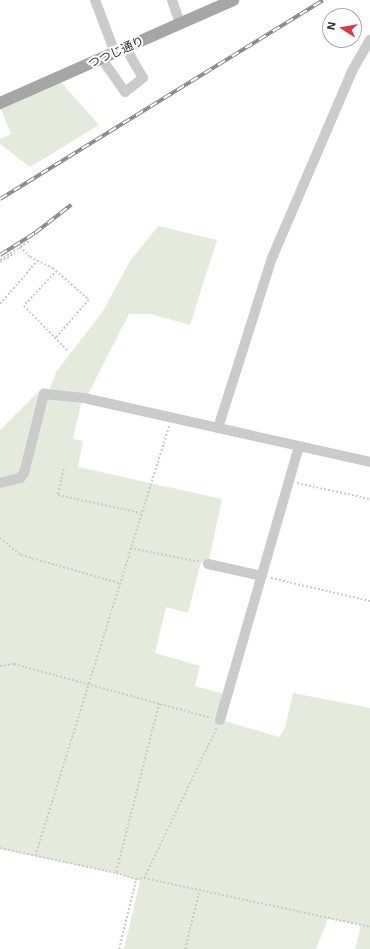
<!DOCTYPE html>
<meta charset="utf-8">
<style>
body{margin:0}
#map{position:relative;width:370px;height:949px;overflow:hidden;background:#fff;font-family:"Exo 2","Noto Sans JP",sans-serif}
div>[style]{position:absolute}
[style*='--x']{left:calc(var(--x)*1px);top:calc(var(--y)*1px);width:calc(var(--w)*1px);rotate:calc(var(--a)*1deg)}
.green>*{inset:0;background:#e4ebdc}
.path>*{height:1.5px;margin-top:-0.75px;transform-origin:0;background:repeating-linear-gradient(90deg,#cbcbcb 0 2px,transparent 0 4px)}
.minor>*{height:10px;margin:-5px;padding:0 5px;transform-origin:5px;border-radius:5px;background:#cbcbcb}
.major>*{height:12px;margin:-6px;padding:0 6px;transform-origin:6px;border-radius:6px;background:#a6a6a6}
.rail>*{height:4px;margin-top:-2px;transform-origin:0;background:repeating-linear-gradient(90deg,#fff 0 8px,#838383 0 16px);box-sizing:border-box;border-block:1px solid #838383}
span{translate:-50% -50%;white-space:nowrap;text-align:center;line-height:1.15;-webkit-text-stroke:4px #fff;paint-order:stroke}
.street-label{font-size:12px;color:#2e2e2e}
.north{position:absolute;left:322px;top:8px;width:40px;height:40px;box-sizing:border-box;background:#fff;border:1px solid #ababab;border-radius:50%;rotate:281deg;font-size:11px;font-weight:700;line-height:16px;text-align:center;color:#2e2e2e}
.north::after{content:'';display:block;margin:auto;width:14px;height:18px;background:#e03642;clip-path:polygon(50% 0,100% 100%,50% 72%,0 100%)}
</style>
<div id="map">
<div class="green">
<i style="clip-path:polygon(60px 81px,99px 125px,30px 167px,0 144px,0 139px,11px 134px,1px 109px)"></i>
<i style="clip-path:polygon(158px 226px,217px 240px,190px 325px,151px 314px,129px 314px,87px 396px,83px 395px,73px 439px,83px 441px,78px 467px,222px 499px,208px 564px,201px 562px,188px 613px,166px 607px,155px 653px,200px 666px,195px 686px,225px 694px,218px 719px,279px 737px,285px 728px,293px 693px,370px 708px,370px 949px,355px 949px,361px 925px,328px 919px,316px 949px,124px 949px,140px 881px,115px 873px,0 849px,0 430px,42px 388px,50px 389px,56px 372px,103px 311px,130px 261px)"></i>
</div>
<div class="path">
<i style="--x:20;--y:247;--w:14;--a:45"></i>
<i style="--x:30;--y:257;--w:25;--a:26"></i>
<i style="--x:53;--y:268;--w:48;--a:41.6"></i>
<i style="--x:89;--y:300;--w:50;--a:131"></i>
<i style="--x:0;--y:260;--w:35;--a:-33"></i>
<i style="--x:0;--y:262;--w:17;--a:-31"></i>
<i style="--x:57;--y:271;--w:48;--a:133.3"></i>
<i style="--x:24;--y:306;--w:64;--a:45.6"></i>
<i style="--x:0;--y:304;--w:58;--a:-49.2"></i>
<i style="--x:64;--y:469;--w:27;--a:103"></i>
<i style="--x:58;--y:495;--w:85;--a:12.2"></i>
<i style="--x:297;--y:483;--w:75;--a:12.4"></i>
<i style="--x:0;--y:538;--w:27;--a:39"></i>
<i style="--x:21;--y:555;--w:102;--a:15.9"></i>
<i style="--x:130;--y:548;--w:72;--a:11.2"></i>
<i style="--x:271;--y:578;--w:102;--a:13.1"></i>
<i style="--x:0;--y:666;--w:14;--a:-8"></i>
<i style="--x:14;--y:664;--w:205;--a:15.3"></i>
<i style="--x:0;--y:848;--w:119;--a:12.2"></i>
<i style="--x:116;--y:873;--w:21;--a:17"></i>
<i style="--x:136;--y:879;--w:8;--a:-7"></i>
<i style="--x:144;--y:878;--w:231;--a:12.2"></i>
<i style="--x:35;--y:856;--w:450;--a:-72.7"></i>
<i style="--x:116;--y:872;--w:174;--a:-75.7"></i>
<i style="--x:144;--y:878;--w:168;--a:-64.2"></i>
<i style="--x:119;--y:949;--w:72;--a:-76.3"></i>
<i style="--x:185;--y:949;--w:59;--a:-76.2"></i>
</div>
<div class="minor">
<i style="--x:95;--y:0;--w:57;--a:69.3"></i>
<i style="--x:172;--y:0;--w:24;--a:71"></i>
<i style="--x:102;--y:59;--w:40;--a:55.1"></i>
<i style="--x:125;--y:92;--w:23;--a:-38"></i>
<i style="--x:143;--y:78;--w:34;--a:-120"></i>
<i style="--x:218;--y:428;--w:178;--a:-72.4"></i>
<i style="--x:272;--y:258;--w:203;--a:-66.8"></i>
<i style="--x:352;--y:71;--w:36;--a:-60"></i>
<i style="--x:0;--y:483;--w:21;--a:-14"></i>
<i style="--x:20;--y:478;--w:6;--a:-51"></i>
<i style="--x:24;--y:473;--w:81;--a:-75.8"></i>
<i style="--x:44;--y:394;--w:40;--a:5.7"></i>
<i style="--x:84;--y:398;--w:293;--a:12.6"></i>
<i style="--x:208;--y:564;--w:55;--a:12.5"></i>
<i style="--x:220;--y:720;--w:285;--a:-73.9"></i>
</div>
<div class="major">
<i style="--x:0;--y:103;--w:255;--a:-23.8"></i>
</div>
<div class="rail">
<i style="--x:0;--y:199;--w:379;--a:-31.6"></i>
<i style="--x:0;--y:255;--w:41;--a:-32.2"></i>
<i style="--x:35;--y:233;--w:46;--a:-37.9"></i>
</div>
<div class="street-label">
<span style="left:116px;top:52px;rotate:-24deg">つつじ通り</span>
</div>
<div class="north">N</div>
</div>
